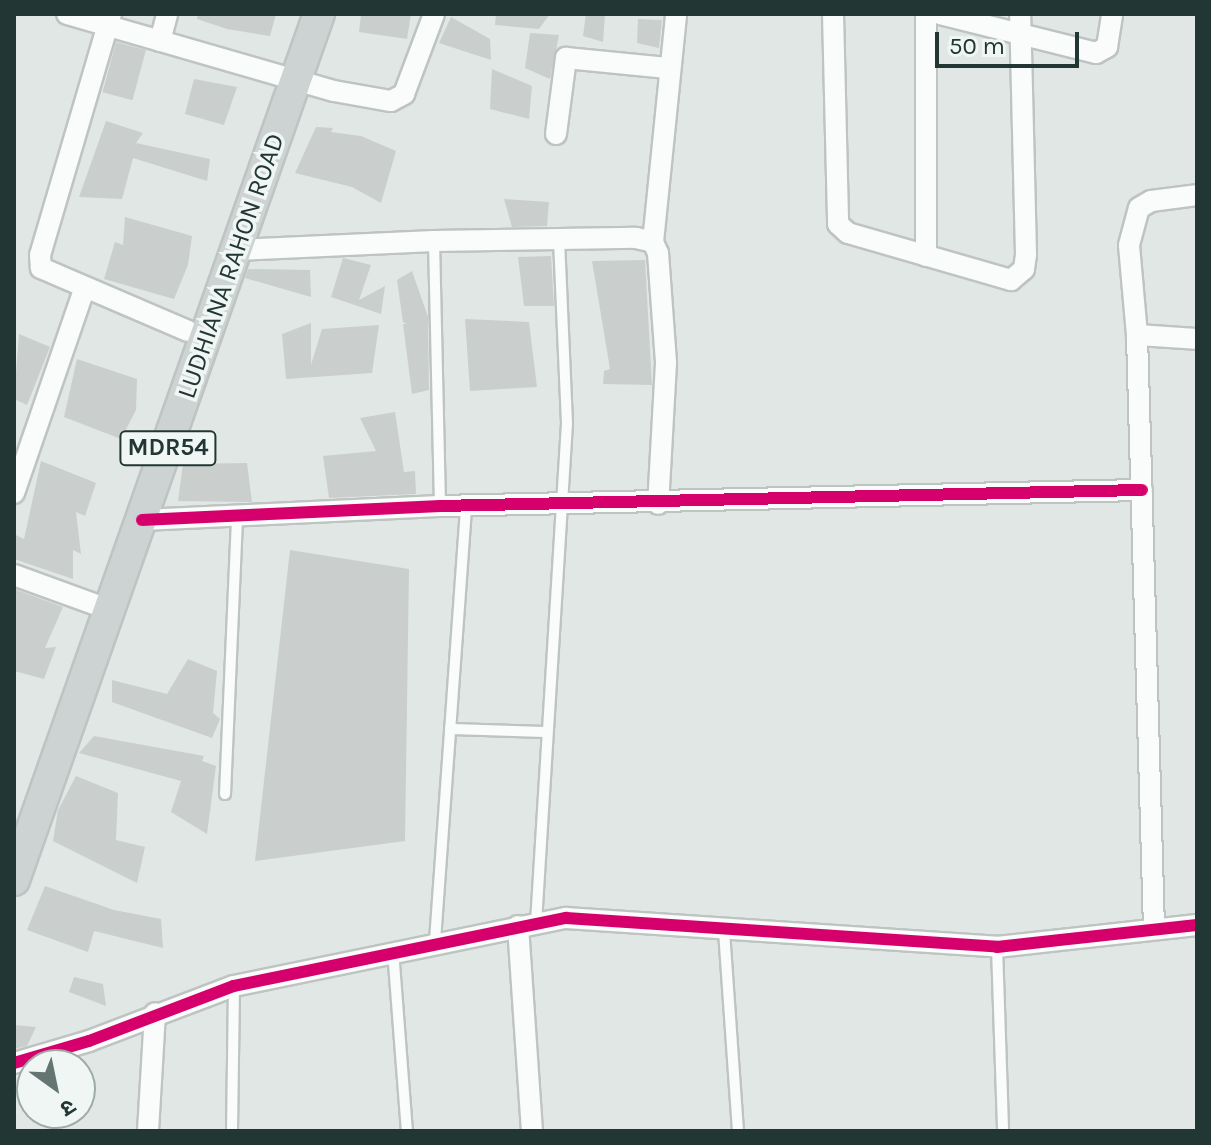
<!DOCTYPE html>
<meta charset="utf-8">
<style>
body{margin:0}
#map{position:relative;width:1211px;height:1145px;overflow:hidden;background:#e1e7e5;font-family:Karla,"Noto Sans Devanagari",sans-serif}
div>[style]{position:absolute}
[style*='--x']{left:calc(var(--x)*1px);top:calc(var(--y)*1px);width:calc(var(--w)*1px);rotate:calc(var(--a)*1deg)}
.building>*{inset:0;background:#cacfce;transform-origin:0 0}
.roads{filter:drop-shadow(2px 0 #bec4c2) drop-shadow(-2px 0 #bec4c2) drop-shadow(0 2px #bec4c2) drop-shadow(0 -2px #bec4c2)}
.service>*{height:10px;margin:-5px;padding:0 5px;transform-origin:5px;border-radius:5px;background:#fafbfb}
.minor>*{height:20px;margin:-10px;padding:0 10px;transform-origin:10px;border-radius:10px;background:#fafbfb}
.primary>*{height:30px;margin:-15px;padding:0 15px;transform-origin:15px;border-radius:15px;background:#cdd3d2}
.cycleway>*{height:12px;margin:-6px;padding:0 6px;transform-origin:6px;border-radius:6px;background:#d6006c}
span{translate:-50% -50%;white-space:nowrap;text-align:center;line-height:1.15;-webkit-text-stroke:7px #eff6f3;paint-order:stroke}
.shield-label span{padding:2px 6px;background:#eff6f3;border:2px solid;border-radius:6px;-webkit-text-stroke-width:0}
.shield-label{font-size:24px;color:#223734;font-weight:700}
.street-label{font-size:26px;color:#223734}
.frame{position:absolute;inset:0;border:16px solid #223734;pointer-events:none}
.north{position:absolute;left:16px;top:1049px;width:80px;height:80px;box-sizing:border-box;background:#eff6f3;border:2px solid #9daaa7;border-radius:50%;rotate:147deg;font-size:22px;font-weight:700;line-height:32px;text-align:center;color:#223734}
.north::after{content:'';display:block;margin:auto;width:28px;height:36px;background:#657572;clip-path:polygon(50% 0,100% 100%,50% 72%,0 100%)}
.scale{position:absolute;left:935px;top:32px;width:144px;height:36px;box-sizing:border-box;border:4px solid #223734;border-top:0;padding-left:10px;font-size:24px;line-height:28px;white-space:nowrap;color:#223734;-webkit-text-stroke:6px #eff6f3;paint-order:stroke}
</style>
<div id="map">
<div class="building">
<i style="clip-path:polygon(198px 14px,276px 14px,270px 36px,227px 29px,197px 19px)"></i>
<i style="clip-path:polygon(361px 14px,411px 14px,407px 39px,359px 32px)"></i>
<i style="clip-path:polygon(496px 14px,550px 14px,539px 29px,495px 25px)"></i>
<i style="clip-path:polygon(586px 14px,605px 14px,603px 42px,583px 36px)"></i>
<i style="clip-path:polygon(451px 17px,490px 39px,491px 60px,439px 43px)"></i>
<i style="clip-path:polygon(638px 19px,662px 20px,659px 48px,637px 43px)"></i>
<i style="clip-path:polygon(530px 33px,559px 35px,550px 79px,525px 68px)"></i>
<i style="left:116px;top:42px;width:31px;height:52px;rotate:15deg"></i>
<i style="clip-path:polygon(492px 69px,532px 86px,529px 119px,490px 109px)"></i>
<i style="clip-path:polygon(194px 79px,237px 87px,224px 125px,185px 114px)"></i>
<i style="clip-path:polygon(106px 121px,143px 133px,136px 143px,210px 159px,207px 181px,133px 158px,122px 199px,79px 197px)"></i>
<i style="clip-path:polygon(316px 127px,333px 128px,331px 132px,361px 136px,396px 151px,381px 203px,352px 187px,295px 173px)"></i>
<i style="clip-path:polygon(504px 199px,549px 202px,547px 226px,512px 227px)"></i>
<i style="clip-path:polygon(125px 217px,192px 236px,188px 265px,174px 299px,104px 279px,115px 242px,123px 245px)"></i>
<i style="clip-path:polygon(551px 256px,554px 306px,524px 306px,518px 257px)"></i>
<i style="clip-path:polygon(343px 258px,371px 265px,359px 300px,385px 286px,381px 314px,331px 297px)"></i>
<i style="clip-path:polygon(645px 260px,652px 385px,603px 384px,604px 371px,610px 369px,592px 261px)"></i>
<i style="clip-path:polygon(248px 269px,310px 270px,311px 297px,245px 278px)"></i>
<i style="clip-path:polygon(412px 271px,428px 317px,429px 390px,412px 394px,403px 324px,407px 324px,403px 322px,397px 280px)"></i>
<i style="clip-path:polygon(465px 319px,529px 322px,537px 387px,470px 391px)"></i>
<i style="clip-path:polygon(311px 323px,311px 365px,322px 329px,379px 325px,372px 373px,286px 379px,282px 334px)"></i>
<i style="clip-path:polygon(19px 334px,50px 347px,27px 405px,14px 399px)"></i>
<i style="clip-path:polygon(77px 359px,137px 379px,136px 410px,121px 439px,64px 417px)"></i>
<i style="clip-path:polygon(395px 412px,404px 472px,415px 471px,416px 494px,329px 498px,323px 456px,376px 451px,360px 418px)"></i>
<i style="clip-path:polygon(41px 461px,96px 483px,85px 516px,76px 512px,81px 554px,73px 550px,73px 579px,14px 559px,14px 534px,24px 539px)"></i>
<i style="clip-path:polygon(247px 463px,252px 502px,178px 501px,183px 464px)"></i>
<i style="clip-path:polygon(290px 550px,409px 569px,405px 841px,255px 861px)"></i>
<i style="clip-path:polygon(14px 589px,63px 607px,45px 648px,56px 647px,44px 679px,14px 671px)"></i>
<i style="clip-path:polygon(188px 659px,217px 671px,213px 713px,220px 719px,212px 738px,112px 702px,112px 680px,167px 694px)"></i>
<i style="clip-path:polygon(94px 736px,204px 756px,202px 761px,216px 766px,207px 834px,171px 812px,181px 781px,79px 753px)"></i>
<i style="clip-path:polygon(76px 776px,118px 793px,116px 840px,145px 847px,137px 883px,53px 841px,58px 810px)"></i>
<i style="clip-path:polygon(45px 886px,114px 910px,161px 919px,163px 948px,94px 931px,88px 952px,27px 930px)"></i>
<i style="clip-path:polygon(74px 977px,103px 984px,106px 1006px,69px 992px)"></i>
<i style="clip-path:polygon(14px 1025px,36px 1027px,27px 1046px,14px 1049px)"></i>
</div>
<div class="roads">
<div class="service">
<i style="--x:434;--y:241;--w:265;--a:88.7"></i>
<i style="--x:450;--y:729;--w:97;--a:1.8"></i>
<i style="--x:225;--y:794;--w:279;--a:-87.5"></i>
<i style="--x:536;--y:923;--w:501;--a:-86.45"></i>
<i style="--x:567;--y:423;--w:183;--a:-92.5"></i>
<i style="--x:724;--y:931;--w:200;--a:86"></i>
<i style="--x:435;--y:941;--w:435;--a:-85.9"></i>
<i style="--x:997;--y:947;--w:184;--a:88.1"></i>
<i style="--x:393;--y:950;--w:182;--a:85.6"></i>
<i style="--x:232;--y:1131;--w:145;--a:-89.2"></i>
</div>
<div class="minor">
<i style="--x:67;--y:14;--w:278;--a:16.1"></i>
<i style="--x:334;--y:91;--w:58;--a:10"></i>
<i style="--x:391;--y:101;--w:15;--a:-28"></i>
<i style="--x:404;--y:94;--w:85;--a:-69.4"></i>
<i style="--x:111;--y:14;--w:251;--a:106.4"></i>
<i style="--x:40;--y:255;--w:13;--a:86"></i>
<i style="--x:41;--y:268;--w:160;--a:23.2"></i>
<i style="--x:833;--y:14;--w:210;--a:88.6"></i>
<i style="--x:838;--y:224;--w:13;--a:42"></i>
<i style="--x:848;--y:233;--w:170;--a:16.1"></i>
<i style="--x:1011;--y:280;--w:17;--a:-40"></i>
<i style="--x:1024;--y:269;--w:15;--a:-82"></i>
<i style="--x:1026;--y:254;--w:240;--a:-91.4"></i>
<i style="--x:940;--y:14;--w:161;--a:14"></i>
<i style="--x:1096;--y:53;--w:13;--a:-29"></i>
<i style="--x:1107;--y:47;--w:33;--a:-81"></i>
<i style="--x:160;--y:41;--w:28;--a:-75"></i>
<i style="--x:556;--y:134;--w:77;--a:-82.5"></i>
<i style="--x:566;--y:58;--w:102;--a:5.6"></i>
<i style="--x:653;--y:242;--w:229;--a:-84.2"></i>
<i style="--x:237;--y:250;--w:197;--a:-2.6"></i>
<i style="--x:434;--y:241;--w:202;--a:-0.9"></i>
<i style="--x:636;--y:238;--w:17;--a:13"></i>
<i style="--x:653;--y:242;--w:12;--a:66"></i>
<i style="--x:658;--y:253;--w:110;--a:85.8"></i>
<i style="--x:666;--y:363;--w:141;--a:93.2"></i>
<i style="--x:926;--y:256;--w:242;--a:-90"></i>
<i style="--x:1137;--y:335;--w:90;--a:-95.1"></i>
<i style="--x:1129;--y:245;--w:38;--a:-75"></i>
<i style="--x:1139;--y:208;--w:14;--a:-30"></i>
<i style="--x:1151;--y:201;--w:46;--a:-7.4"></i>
<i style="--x:14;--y:493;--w:215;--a:-71"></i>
<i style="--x:142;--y:520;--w:298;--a:-2.7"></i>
<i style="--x:440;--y:506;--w:702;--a:-1.31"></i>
<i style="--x:14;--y:575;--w:100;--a:19.9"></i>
<i style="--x:518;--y:926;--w:205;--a:86.1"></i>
<i style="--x:1154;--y:929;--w:594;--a:-91.64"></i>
<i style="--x:1137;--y:335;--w:60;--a:3.8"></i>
<i style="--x:14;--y:1063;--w:78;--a:-16.3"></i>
<i style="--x:89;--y:1041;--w:155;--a:-20.8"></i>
<i style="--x:234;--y:986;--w:339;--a:-11.6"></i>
<i style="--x:566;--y:918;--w:432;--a:3.8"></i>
<i style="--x:997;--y:947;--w:201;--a:-6.3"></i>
<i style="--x:148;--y:1131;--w:118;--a:-86.6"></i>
</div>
<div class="primary">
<i style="--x:14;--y:880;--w:918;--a:-70.6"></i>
</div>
</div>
<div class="cycleway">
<i style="--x:142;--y:520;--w:298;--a:-2.7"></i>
<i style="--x:440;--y:506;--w:702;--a:-1.31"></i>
<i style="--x:14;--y:1063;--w:78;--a:-16.3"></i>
<i style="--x:89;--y:1041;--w:155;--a:-20.8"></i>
<i style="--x:234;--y:986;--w:339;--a:-11.6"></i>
<i style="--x:566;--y:918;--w:432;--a:3.8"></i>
<i style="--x:997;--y:947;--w:201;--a:-6.3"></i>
</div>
<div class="shield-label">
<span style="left:168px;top:448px">MDR54</span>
</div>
<div class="street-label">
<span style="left:231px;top:266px;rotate:-71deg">LUDHIANA RAHON ROAD</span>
</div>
<div class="frame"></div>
<div class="north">उ</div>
<div class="scale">50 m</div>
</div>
